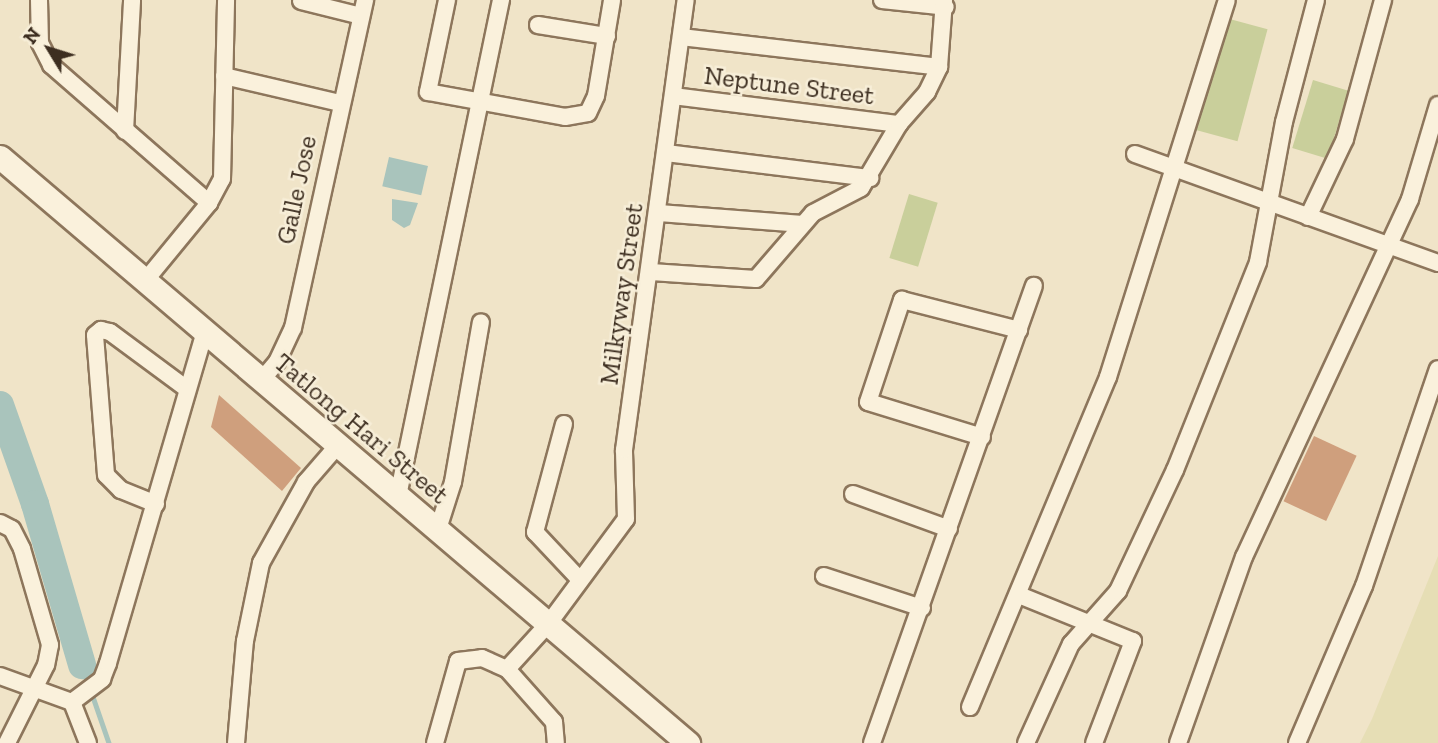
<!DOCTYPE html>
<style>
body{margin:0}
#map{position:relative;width:1438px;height:743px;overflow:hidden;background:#f0e4c8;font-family:"Zilla Slab",serif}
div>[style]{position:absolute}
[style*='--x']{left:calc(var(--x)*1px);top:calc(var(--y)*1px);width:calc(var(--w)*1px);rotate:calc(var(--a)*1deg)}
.farmland>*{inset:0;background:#e6deb5}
.green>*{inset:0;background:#c9cf9b;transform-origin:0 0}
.water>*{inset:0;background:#a9c4bc;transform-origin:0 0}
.stream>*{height:4.5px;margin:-2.25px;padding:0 2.25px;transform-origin:2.25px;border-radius:2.25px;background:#a9c4bc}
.river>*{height:28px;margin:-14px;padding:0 14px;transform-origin:14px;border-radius:14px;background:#a9c4bc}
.building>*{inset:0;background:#cf9f7d;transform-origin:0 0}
.roads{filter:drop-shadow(2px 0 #8d765c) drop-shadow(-2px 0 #8d765c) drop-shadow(0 2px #8d765c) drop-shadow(0 -2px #8d765c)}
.street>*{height:16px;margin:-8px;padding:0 8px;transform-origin:8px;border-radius:8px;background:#faf1dc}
.secondary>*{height:23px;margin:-11.5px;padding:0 11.5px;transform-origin:11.5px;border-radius:11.5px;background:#faf1dc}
span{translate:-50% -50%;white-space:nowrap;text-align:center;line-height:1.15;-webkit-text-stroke:5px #f7eed8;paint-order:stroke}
.street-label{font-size:26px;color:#3d2e20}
.north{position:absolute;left:14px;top:14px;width:70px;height:70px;-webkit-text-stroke:5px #f7eed8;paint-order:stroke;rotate:308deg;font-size:19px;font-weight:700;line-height:28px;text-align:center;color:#3d2e20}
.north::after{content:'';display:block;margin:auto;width:24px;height:32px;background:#3d2e20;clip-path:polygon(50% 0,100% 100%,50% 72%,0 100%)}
</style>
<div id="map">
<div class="farmland">
<i style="clip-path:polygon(1438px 556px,1438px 743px,1360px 743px,1372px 719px)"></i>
</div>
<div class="green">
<i style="left:1226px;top:18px;width:43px;height:116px;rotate:15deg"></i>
<i style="left:1313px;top:80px;width:37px;height:71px;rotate:17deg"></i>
<i style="left:909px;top:194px;width:30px;height:67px;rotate:17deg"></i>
</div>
<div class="water">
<i style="left:389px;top:157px;width:40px;height:30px;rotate:13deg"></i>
<i style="clip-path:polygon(392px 199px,418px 203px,410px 225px,404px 228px,392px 220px)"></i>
</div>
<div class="stream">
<i style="--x:82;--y:665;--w:83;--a:70.9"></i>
</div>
<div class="river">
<i style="--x:0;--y:405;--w:105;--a:70.5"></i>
<i style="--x:35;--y:504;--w:168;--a:73.7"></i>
</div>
<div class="building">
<i style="clip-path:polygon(219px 395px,301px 468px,282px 491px,211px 427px)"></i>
<i style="left:1314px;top:436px;width:47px;height:72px;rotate:25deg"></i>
</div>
<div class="roads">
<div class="street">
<i style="--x:39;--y:0;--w:43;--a:88.7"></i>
<i style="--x:40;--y:43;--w:25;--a:63"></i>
<i style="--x:51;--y:65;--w:210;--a:41.1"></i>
<i style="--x:447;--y:0;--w:94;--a:101.7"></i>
<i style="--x:428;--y:92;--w:139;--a:10.3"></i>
<i style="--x:565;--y:117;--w:23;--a:-10"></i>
<i style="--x:588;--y:113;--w:19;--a:-65"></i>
<i style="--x:596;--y:96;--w:97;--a:-80.5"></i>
<i style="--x:882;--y:0;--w:64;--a:6.2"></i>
<i style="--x:301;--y:1;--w:62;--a:14"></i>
<i style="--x:538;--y:25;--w:70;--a:9.1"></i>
<i style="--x:681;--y:37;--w:260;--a:6.6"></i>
<i style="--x:224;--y:76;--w:119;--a:13.1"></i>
<i style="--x:673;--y:96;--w:228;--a:7.1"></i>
<i style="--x:125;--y:131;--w:131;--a:-86.9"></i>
<i style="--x:666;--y:153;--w:206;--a:7"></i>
<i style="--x:1135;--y:154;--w:322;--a:19.8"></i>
<i style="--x:659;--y:213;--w:144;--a:4.4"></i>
<i style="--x:1308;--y:217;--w:86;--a:-64.6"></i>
<i style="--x:1345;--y:139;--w:144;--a:-74.7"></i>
<i style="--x:651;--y:272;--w:105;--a:3.8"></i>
<i style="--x:756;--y:279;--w:87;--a:-49.2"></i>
<i style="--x:813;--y:213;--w:54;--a:-27.5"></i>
<i style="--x:861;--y:188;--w:74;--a:-59.3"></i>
<i style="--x:899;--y:124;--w:43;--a:-48.8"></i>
<i style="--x:927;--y:92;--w:28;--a:-64"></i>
<i style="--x:939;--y:67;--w:67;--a:-85.7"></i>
<i style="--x:145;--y:281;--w:101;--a:-50.6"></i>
<i style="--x:209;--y:203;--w:27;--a:-62"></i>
<i style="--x:222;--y:179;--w:179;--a:-88.7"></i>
<i style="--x:260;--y:382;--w:26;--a:-50"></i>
<i style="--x:277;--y:362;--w:38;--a:-65"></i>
<i style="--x:293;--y:328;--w:336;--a:-77.6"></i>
<i style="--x:564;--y:424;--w:112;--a:105"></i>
<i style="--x:535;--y:532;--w:66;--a:46.8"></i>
<i style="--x:982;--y:437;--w:119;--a:-162.9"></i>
<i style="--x:868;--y:402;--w:108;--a:-71.6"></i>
<i style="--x:902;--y:300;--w:121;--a:14.4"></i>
<i style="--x:853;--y:494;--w:102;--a:20"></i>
<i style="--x:398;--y:496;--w:507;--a:-78.27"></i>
<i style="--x:156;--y:504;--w:38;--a:-158"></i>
<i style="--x:121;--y:490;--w:21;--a:-135"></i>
<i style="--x:106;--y:475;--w:140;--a:-94.5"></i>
<i style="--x:95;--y:335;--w:8;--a:-40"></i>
<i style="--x:101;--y:330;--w:9;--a:13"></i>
<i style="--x:110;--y:332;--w:96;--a:36.5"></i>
<i style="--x:0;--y:523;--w:13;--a:27"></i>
<i style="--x:12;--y:529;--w:22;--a:63"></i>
<i style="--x:22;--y:549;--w:100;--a:73.7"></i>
<i style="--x:50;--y:645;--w:20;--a:101"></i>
<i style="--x:46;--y:665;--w:87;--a:116.6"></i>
<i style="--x:438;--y:529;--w:49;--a:-72.3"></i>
<i style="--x:453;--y:482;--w:162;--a:-80.1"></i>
<i style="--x:824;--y:576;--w:103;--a:18.1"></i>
<i style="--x:1019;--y:595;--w:123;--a:22"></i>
<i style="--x:1133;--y:641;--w:109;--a:110.9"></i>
<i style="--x:507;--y:669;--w:62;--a:-47.6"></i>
<i style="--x:549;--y:623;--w:129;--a:-53.5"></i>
<i style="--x:626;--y:519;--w:69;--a:-91.7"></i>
<i style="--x:624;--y:450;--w:454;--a:-82.2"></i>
<i style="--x:0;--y:676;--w:77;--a:19.9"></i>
<i style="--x:72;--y:702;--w:44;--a:68.7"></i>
<i style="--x:72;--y:702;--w:38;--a:-37"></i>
<i style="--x:102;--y:679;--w:17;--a:-69"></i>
<i style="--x:108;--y:663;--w:345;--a:-73.7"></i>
<i style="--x:970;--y:707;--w:358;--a:-67.3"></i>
<i style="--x:1108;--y:377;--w:395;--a:-72.5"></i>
<i style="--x:236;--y:743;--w:102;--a:-85"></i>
<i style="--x:245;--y:641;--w:80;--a:-78.4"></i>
<i style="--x:261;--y:563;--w:93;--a:-60.9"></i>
<i style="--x:306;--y:482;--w:49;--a:-49.1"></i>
<i style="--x:435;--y:743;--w:85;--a:-74.3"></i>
<i style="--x:458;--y:661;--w:24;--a:-7"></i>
<i style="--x:482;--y:658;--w:27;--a:24"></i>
<i style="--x:507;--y:669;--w:71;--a:48.4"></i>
<i style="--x:554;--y:722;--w:21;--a:85"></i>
<i style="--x:872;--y:743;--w:485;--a:-70.5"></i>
<i style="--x:1026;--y:743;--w:109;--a:-65.6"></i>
<i style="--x:1071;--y:644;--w:71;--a:-48.4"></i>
<i style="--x:1118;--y:591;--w:134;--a:-64.8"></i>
<i style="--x:1175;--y:470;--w:224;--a:-68.2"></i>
<i style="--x:1258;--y:262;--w:142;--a:-79.5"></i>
<i style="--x:1284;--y:122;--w:126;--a:-75.3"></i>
<i style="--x:1178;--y:743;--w:197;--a:-70.5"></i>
<i style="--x:1244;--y:557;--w:395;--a:-65.1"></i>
<i style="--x:1410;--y:199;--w:98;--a:-73.4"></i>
<i style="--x:1297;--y:743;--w:171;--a:-66.9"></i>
<i style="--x:1364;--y:586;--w:229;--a:-71.2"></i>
</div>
<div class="secondary">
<i style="--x:0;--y:157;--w:904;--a:40.42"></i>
</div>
</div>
<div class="street-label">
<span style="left:789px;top:86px;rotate:7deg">Neptune Street</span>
<span style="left:297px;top:190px;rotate:-78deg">Galle Jose</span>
<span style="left:622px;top:294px;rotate:-82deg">Milkyway Street</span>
<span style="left:361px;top:429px;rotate:40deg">Tatlong Hari Street</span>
</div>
<div class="north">N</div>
</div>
